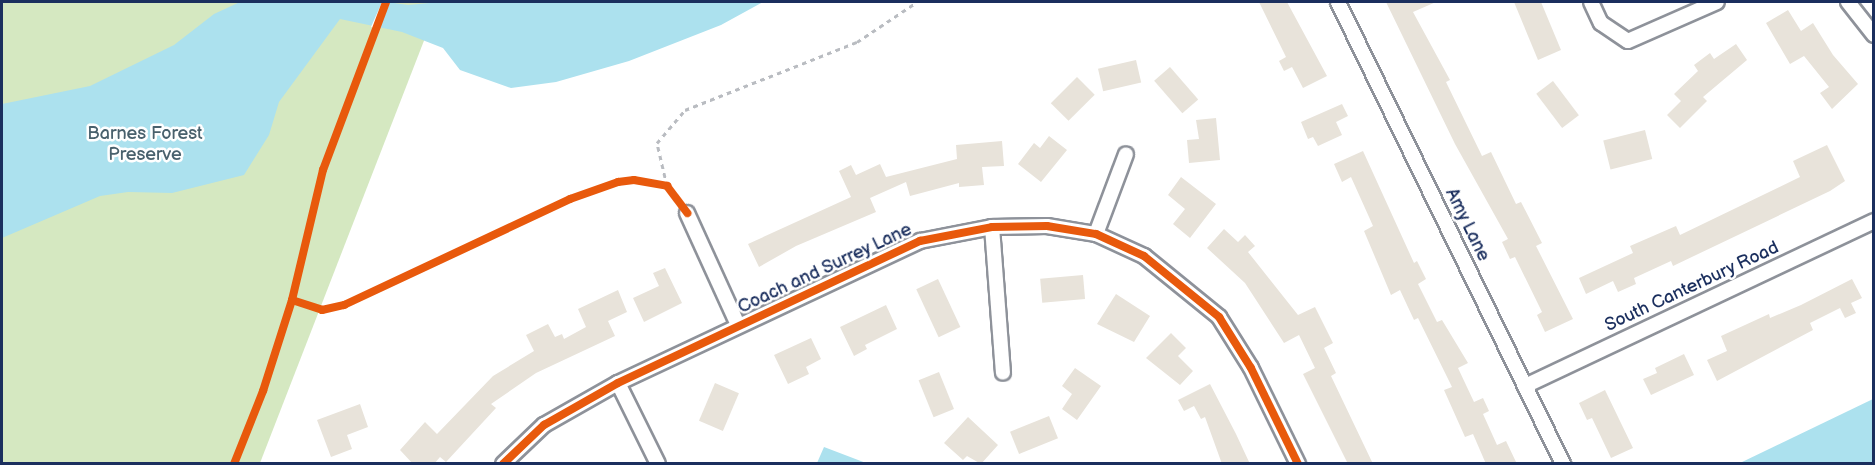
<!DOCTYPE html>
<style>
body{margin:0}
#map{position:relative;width:1875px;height:465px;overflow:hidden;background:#fff;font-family:"Balsamiq Sans",sans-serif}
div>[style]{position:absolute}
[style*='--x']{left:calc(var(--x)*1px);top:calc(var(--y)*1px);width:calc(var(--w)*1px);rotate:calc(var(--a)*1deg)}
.green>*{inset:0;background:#d5e8c1}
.water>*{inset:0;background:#ace1ee}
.pier>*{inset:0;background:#fff}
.building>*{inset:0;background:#e8e3da;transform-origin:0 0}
.path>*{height:3px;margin-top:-1.5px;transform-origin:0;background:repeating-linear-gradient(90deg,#b9bcc1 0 4.5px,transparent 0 9px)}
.roads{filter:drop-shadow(2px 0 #8e929a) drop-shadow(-2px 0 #8e929a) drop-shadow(0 2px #8e929a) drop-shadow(0 -2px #8e929a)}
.street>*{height:14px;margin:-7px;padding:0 7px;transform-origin:7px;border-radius:7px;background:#fff}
.cycleway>*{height:8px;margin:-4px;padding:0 4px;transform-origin:4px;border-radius:4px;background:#e8590c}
span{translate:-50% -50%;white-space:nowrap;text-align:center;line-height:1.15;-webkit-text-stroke:5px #fff;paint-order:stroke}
.park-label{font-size:18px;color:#49616d}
.street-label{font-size:18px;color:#1b2f5e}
.frame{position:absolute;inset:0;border:3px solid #1b2f5e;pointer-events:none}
</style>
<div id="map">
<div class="green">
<i style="clip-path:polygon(2px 2px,439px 2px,260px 463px,2px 463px)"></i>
</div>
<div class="water">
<i style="clip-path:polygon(240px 2px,387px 2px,408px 5px,440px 2px,763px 2px,721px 25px,629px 61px,556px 82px,511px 88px,460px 70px,443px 48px,402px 32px,340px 19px,279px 102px,269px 135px,244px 175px,172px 193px,128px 192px,100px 196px,2px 238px,2px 104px,90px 86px,174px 45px,214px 14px)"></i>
<i style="clip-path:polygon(1873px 399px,1873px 463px,1740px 463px)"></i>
<i style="clip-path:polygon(824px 447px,866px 463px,817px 463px)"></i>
</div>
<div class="pier">
<i style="clip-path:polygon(382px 2px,390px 2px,379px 30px,371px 27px)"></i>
</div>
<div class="building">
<i style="clip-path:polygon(1259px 2px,1287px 2px,1327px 76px,1303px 88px,1292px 67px,1284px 71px,1279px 61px,1286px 57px)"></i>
<i style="clip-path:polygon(1386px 2px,1436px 2px,1413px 12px,1450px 80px,1446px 82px,1482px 156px,1491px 152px,1516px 204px,1521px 202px,1542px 243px,1536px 246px,1573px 319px,1545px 332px,1537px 315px,1542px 312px,1515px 257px,1510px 259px,1502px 242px,1508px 239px,1455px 144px)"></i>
<i style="clip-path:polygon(1514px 2px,1541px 2px,1561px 50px,1538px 60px)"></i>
<i style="clip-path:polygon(1788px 10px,1801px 31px,1813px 23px,1833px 55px,1858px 84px,1832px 109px,1820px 93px,1829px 87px,1804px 56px,1790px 64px,1766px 23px)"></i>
<i style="clip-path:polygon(1736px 44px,1747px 60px,1703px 97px,1707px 101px,1680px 128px,1667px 115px,1681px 101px,1674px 94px,1698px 71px,1694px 65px,1710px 53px,1714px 59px)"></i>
<i style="left:1136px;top:60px;width:23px;height:39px;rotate:77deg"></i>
<i style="left:1170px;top:67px;width:43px;height:21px;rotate:49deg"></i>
<i style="left:1077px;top:77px;width:25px;height:37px;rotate:45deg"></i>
<i style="left:1553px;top:81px;width:43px;height:21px;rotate:53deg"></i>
<i style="clip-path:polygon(1342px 104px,1348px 116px,1336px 122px,1342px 135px,1318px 146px,1313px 137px,1308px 139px,1301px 122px)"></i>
<i style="clip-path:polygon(1216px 118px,1220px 160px,1189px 163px,1187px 140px,1199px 139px,1196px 120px)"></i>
<i style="left:1645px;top:130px;width:30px;height:43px;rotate:76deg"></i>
<i style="clip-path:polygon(1049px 136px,1067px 150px,1041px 182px,1018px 164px,1034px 143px,1040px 148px)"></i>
<i style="clip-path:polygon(1002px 141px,1004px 166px,982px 167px,984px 185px,959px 187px,959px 183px,910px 196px,906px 182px,870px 198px,876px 212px,796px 246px,759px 267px,748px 244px,851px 197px,839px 171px,851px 165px,856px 175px,880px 164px,886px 177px,957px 159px,956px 145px)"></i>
<i style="clip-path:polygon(1827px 145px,1845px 181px,1830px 191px,1673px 266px,1671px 261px,1634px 278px,1636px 284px,1618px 292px,1613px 281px,1586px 294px,1579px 278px,1633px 253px,1630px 246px,1676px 226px,1680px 235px,1800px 177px,1793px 161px)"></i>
<i style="clip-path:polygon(1363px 151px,1414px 263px,1417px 261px,1426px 279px,1418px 284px,1437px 322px,1442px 320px,1468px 363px,1458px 368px,1474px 402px,1483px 398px,1489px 411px,1483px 414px,1497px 445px,1506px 441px,1517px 464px,1486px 464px,1473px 434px,1465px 437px,1444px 390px,1452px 387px,1418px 318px,1414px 320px,1400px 290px,1391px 295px,1364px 231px,1373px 226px,1369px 217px,1351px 177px,1342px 182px,1334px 164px)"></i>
<i style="clip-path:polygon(1181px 177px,1216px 204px,1190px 238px,1173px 224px,1185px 209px,1168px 195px)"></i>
<i style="clip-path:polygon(1224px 229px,1238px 242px,1245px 235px,1255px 246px,1248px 252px,1298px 315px,1315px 307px,1333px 343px,1324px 348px,1336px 373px,1331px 376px,1373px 464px,1348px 464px,1303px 374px,1315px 368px,1299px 335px,1284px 343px,1245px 283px,1207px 248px)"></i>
<i style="clip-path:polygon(665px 268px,682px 303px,644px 322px,633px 298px,659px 286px,653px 273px)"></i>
<i style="left:1083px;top:275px;width:24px;height:43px;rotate:85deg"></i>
<i style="left:938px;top:279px;width:53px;height:24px;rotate:65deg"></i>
<i style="clip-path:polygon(1852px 279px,1862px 298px,1851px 303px,1856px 313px,1845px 318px,1840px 308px,1810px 323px,1813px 330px,1717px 381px,1707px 360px,1727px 351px,1721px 336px,1769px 314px,1770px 318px,1801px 305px)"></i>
<i style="clip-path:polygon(618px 290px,627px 312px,608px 321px,615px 336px,536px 373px,491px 404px,496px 408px,446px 462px,440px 457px,434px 464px,413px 464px,400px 450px,425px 422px,437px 434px,493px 376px,534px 351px,526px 335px,548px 324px,555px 337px,562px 334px,564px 339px,586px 327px,578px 309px)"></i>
<i style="clip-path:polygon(1116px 294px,1150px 316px,1134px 342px,1097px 324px)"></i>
<i style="clip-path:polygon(886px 305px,897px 329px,865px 345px,867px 349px,854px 356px,840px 327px)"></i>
<i style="clip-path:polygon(1171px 333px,1186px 348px,1178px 356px,1193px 371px,1180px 385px,1146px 358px)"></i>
<i style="clip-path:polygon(811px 338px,821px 359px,806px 367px,809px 374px,788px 384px,774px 355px)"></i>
<i style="clip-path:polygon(1684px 354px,1694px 375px,1651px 395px,1643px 379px,1657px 373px,1655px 368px)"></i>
<i style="clip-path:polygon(1075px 368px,1101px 386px,1077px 420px,1062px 409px,1072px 394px,1062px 386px)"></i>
<i style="left:939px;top:372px;width:40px;height:22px;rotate:68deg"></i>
<i style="left:715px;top:383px;width:26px;height:41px;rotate:23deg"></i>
<i style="clip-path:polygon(1210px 384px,1236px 434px,1250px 464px,1222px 464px,1205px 417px,1201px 419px,1194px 406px,1184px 411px,1178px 400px)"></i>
<i style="clip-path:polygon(1605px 390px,1633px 448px,1611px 458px,1592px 418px,1587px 420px,1579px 403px)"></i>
<i style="clip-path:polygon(360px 404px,368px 427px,347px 435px,352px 449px,331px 457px,317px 420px)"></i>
<i style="left:1049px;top:416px;width:24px;height:42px;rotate:68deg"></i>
<i style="clip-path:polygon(968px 417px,998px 445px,981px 464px,967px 456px,963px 460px,944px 443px)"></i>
</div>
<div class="path">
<i style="--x:667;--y:186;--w:44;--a:-103.1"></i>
<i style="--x:657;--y:143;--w:43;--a:-49.7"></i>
<i style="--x:685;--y:110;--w:185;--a:-21.6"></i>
<i style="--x:857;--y:42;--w:72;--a:-33.7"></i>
</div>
<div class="roads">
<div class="street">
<i style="--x:1338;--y:2;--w:514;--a:64.03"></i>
<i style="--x:1591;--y:2;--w:23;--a:65"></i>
<i style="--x:1601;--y:23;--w:32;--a:34"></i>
<i style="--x:1628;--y:41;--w:97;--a:-23.7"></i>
<i style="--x:1848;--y:2;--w:42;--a:51.8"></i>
<i style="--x:687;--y:213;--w:123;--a:65.5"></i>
<i style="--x:992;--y:227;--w:146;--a:85.7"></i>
<i style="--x:1096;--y:234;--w:85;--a:-69.4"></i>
<i style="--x:618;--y:383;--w:90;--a:63.7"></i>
<i style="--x:1525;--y:386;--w:386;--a:-25.3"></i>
<i style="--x:503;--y:464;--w:57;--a:-43.6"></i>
<i style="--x:544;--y:425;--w:85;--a:-29.6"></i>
<i style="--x:618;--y:383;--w:334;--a:-25.2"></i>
<i style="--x:920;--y:241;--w:73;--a:-11"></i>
<i style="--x:992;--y:227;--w:55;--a:-1"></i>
<i style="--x:1047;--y:226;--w:50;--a:9.3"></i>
<i style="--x:1096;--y:234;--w:53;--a:24.6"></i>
<i style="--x:1144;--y:256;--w:97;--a:39.1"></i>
<i style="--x:1219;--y:317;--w:60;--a:57.9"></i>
<i style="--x:1251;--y:368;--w:107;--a:63.9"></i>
</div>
</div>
<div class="cycleway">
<i style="--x:292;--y:300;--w:32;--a:18"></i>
<i style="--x:322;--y:310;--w:23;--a:-13"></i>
<i style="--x:344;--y:305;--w:250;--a:-25.1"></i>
<i style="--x:570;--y:199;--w:51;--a:-19.5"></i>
<i style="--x:618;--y:182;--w:16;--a:-7"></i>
<i style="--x:634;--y:180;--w:34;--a:10"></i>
<i style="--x:667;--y:186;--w:34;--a:53"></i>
<i style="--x:234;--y:464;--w:79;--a:-68.3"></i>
<i style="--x:263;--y:391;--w:96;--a:-72.3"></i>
<i style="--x:292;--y:300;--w:134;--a:-76.6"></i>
<i style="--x:323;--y:170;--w:179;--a:-69.4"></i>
<i style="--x:503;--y:464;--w:57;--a:-43.6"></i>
<i style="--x:544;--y:425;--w:85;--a:-29.6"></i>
<i style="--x:618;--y:383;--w:334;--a:-25.2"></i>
<i style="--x:920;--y:241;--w:73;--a:-11"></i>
<i style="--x:992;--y:227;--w:55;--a:-1"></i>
<i style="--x:1047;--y:226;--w:50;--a:9.3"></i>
<i style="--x:1096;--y:234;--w:53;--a:24.6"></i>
<i style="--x:1144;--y:256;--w:97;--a:39.1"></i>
<i style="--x:1219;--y:317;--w:60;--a:57.9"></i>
<i style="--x:1251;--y:368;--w:107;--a:63.9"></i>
</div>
<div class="park-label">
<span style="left:145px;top:145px">Barnes Forest<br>Preserve</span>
</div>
<div class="street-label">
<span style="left:1467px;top:225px;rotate:64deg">Amy Lane</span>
<span style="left:825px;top:269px;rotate:-25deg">Coach and Surrey Lane</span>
<span style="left:1692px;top:287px;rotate:-25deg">South Canterbury Road</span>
</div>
<div class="frame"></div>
</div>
